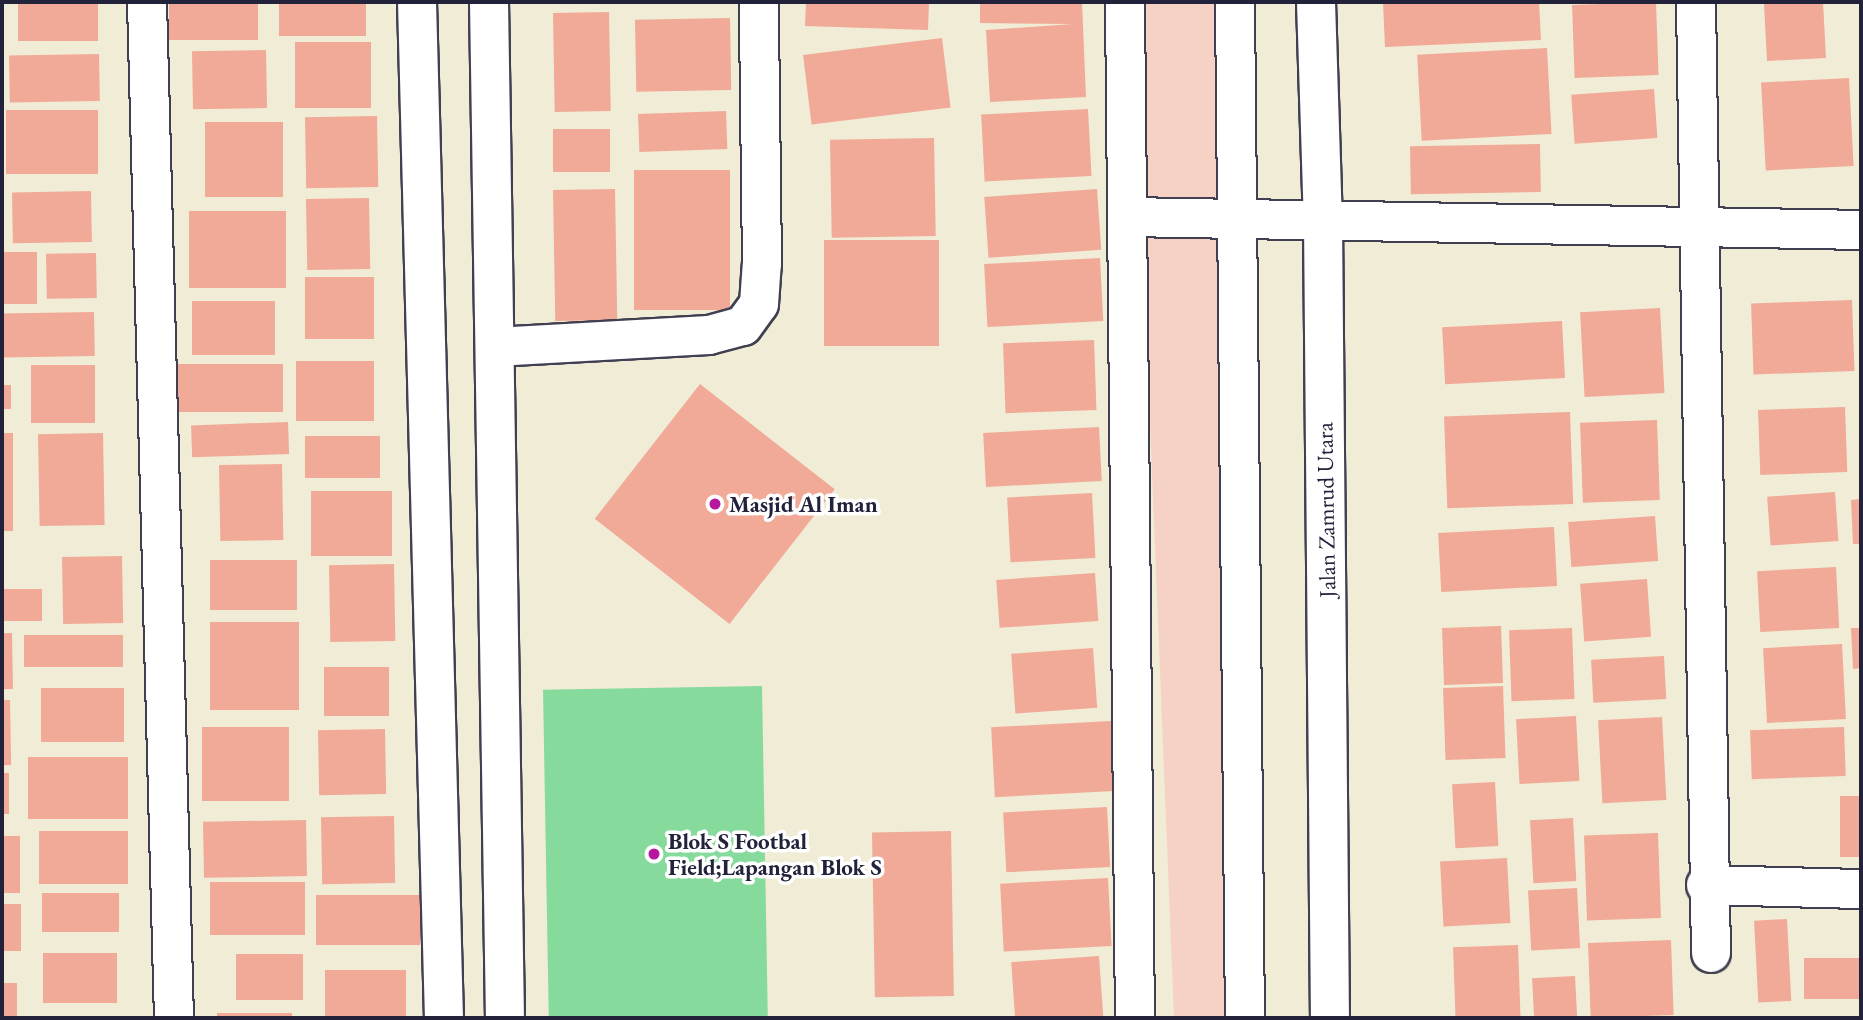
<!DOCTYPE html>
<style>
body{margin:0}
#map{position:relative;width:1863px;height:1020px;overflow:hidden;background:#f1ecd6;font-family:"EB Garamond",serif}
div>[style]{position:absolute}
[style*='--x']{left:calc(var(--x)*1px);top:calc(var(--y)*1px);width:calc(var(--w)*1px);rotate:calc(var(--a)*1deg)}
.built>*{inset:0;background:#f6d2c4}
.green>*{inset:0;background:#86da9c;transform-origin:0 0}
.building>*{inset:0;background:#f0aa97;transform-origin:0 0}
.roads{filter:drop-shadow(2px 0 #414052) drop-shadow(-2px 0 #414052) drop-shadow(0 2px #414052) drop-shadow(0 -2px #414052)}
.minor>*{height:38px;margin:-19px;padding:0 19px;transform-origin:19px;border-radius:19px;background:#fff}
.tertiary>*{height:38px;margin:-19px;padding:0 19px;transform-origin:19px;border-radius:19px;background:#fff}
.dots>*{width:19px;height:19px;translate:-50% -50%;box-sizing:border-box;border:4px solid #fff;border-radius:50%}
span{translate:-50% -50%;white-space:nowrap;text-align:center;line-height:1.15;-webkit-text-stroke:7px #fff;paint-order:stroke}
.poi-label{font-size:23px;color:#22223b;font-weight:700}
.left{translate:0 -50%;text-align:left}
.street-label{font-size:23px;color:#22223b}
.frame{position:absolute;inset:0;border:4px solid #22223b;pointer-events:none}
</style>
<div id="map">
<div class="built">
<i style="clip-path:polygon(1133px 2px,1220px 2px,1238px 1018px,1174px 1018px)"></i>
</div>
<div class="green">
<i style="left:762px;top:686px;width:332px;height:219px;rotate:89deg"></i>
</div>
<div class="building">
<i style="left:18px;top:2px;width:80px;height:39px"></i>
<i style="left:169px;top:2px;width:89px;height:38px"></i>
<i style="left:279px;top:2px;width:87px;height:34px"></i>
<i style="clip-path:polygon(806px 2px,929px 2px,928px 30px,805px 26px)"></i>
<i style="clip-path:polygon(980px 2px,1082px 2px,1086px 97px,990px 102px,986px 30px,1073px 24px,980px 23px)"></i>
<i style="clip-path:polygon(1383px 2px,1539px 2px,1541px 40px,1385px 47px)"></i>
<i style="left:1656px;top:2px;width:73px;height:84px;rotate:88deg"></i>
<i style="clip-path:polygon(1803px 2px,1823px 2px,1826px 58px,1767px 61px,1764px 4px)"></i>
<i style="left:609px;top:12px;width:99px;height:56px;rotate:89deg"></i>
<i style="left:730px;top:18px;width:72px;height:95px;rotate:89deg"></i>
<i style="left:942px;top:38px;width:70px;height:140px;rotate:83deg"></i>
<i style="left:295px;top:42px;width:76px;height:66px"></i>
<i style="left:1547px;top:48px;width:86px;height:130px;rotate:87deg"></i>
<i style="left:266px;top:50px;width:58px;height:74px;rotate:89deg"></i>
<i style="left:99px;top:54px;width:47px;height:90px;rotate:89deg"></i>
<i style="left:1849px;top:78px;width:88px;height:88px;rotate:87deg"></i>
<i style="left:1654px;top:89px;width:49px;height:83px;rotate:86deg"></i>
<i style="left:1088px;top:109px;width:67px;height:107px;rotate:87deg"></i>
<i style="left:6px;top:110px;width:92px;height:64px"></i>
<i style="left:726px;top:111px;width:38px;height:88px;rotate:88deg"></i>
<i style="left:377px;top:116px;width:71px;height:72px;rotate:89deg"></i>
<i style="left:205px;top:122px;width:78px;height:75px"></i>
<i style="left:553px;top:129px;width:57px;height:43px"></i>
<i style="left:934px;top:138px;width:98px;height:104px;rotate:89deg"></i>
<i style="left:1540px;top:144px;width:48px;height:130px;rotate:89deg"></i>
<i style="left:634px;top:170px;width:96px;height:140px"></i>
<i style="left:615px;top:189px;width:131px;height:62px;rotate:89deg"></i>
<i style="left:1097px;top:189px;width:61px;height:113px;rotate:86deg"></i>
<i style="left:91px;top:191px;width:51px;height:79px;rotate:89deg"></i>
<i style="left:369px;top:198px;width:71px;height:63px;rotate:89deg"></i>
<i style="left:286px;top:211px;width:77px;height:97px;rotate:90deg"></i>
<i style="left:939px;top:240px;width:106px;height:115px;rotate:90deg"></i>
<i style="left:2px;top:252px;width:35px;height:52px"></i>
<i style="left:96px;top:253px;width:45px;height:50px;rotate:89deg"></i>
<i style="left:1100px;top:258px;width:63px;height:116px;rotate:87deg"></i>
<i style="left:305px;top:277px;width:69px;height:62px"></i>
<i style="left:1852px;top:300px;width:71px;height:101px;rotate:88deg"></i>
<i style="left:275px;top:301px;width:54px;height:83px;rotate:90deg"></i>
<i style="left:1660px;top:308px;width:85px;height:80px;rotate:87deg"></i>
<i style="left:94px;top:312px;width:44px;height:92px;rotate:89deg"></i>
<i style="left:1562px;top:321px;width:57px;height:120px;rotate:87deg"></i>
<i style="left:1094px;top:340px;width:70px;height:91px;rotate:88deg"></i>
<i style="left:296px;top:361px;width:78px;height:60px"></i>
<i style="left:283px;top:364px;width:48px;height:116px;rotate:90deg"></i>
<i style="left:95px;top:365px;width:58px;height:64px;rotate:90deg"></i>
<i style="left:700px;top:384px;width:171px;height:171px;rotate:38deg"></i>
<i style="left:2px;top:385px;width:9px;height:24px"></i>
<i style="left:1845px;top:407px;width:65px;height:87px;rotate:88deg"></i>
<i style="left:1570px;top:412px;width:92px;height:126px;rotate:88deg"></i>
<i style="left:1657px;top:420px;width:80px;height:77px;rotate:88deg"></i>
<i style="left:288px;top:422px;width:32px;height:97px;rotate:88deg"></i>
<i style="left:1099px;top:427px;width:54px;height:116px;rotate:87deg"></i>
<i style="left:2px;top:433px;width:11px;height:98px"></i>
<i style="left:103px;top:433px;width:92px;height:65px;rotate:89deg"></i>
<i style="left:305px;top:436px;width:75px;height:42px"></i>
<i style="left:282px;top:464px;width:76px;height:63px;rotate:89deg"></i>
<i style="left:392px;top:491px;width:65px;height:81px;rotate:90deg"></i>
<i style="left:1835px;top:492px;width:49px;height:68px;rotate:86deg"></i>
<i style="left:1092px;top:493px;width:65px;height:85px;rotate:87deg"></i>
<i style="clip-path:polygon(1861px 499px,1861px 544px,1853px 544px,1851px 500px)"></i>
<i style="left:1655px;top:516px;width:45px;height:87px;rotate:86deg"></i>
<i style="left:1554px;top:527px;width:59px;height:116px;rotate:87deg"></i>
<i style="left:122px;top:556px;width:67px;height:60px;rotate:89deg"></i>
<i style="left:297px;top:560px;width:50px;height:87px;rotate:90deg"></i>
<i style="left:394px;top:564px;width:77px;height:65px;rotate:89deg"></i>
<i style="left:1836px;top:567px;width:61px;height:79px;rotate:87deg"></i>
<i style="left:1095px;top:573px;width:48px;height:99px;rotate:86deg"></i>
<i style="left:1647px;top:579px;width:58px;height:67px;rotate:86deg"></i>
<i style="left:2px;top:589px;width:40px;height:32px"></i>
<i style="left:299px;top:622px;width:88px;height:89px;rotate:90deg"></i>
<i style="left:1501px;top:626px;width:57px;height:59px;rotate:88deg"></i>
<i style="left:1572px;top:628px;width:71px;height:63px;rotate:88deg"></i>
<i style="clip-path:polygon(1851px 628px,1861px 628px,1861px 668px,1853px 669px)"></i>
<i style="left:12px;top:633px;width:56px;height:10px;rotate:89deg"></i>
<i style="left:24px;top:635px;width:99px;height:32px"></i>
<i style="left:1842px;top:644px;width:75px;height:79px;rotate:87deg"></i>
<i style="left:1093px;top:648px;width:60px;height:82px;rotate:86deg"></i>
<i style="left:1664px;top:656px;width:43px;height:73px;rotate:87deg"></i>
<i style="left:324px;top:667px;width:65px;height:49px"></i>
<i style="left:1503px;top:686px;width:72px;height:60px;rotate:88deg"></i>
<i style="left:41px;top:688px;width:83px;height:54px"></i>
<i style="left:10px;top:700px;width:65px;height:8px;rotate:89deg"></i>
<i style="left:1576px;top:716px;width:65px;height:60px;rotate:87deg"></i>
<i style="left:1662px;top:717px;width:83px;height:64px;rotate:87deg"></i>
<i style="left:1111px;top:721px;width:70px;height:120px;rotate:87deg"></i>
<i style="left:289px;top:727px;width:74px;height:87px;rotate:90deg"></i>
<i style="left:1844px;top:727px;width:49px;height:94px;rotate:88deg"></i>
<i style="left:385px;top:729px;width:65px;height:67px;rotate:89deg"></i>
<i style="left:128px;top:757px;width:62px;height:100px;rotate:90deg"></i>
<i style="left:2px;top:773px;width:7px;height:41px"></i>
<i style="left:1495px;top:782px;width:64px;height:43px;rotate:87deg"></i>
<i style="left:1840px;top:796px;width:21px;height:61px"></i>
<i style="left:1107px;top:807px;width:60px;height:104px;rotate:87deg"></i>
<i style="left:394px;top:816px;width:67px;height:73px;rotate:89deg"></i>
<i style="left:1573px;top:818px;width:63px;height:43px;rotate:87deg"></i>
<i style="left:306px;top:820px;width:56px;height:103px;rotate:89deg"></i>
<i style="left:39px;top:831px;width:89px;height:53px"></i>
<i style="left:951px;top:831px;width:165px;height:79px;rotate:89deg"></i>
<i style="left:1658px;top:833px;width:85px;height:74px;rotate:88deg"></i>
<i style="left:2px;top:836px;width:18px;height:57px"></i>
<i style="left:1507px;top:858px;width:65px;height:67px;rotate:87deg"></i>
<i style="left:1108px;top:878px;width:68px;height:108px;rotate:87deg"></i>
<i style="left:210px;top:882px;width:95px;height:53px"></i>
<i style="left:1577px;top:888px;width:60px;height:49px;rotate:87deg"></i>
<i style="left:42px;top:893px;width:77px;height:39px"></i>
<i style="left:420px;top:895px;width:50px;height:104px;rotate:90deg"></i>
<i style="left:2px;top:904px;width:19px;height:47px"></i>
<i style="left:1787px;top:919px;width:82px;height:33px;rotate:87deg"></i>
<i style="left:1671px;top:940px;width:75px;height:83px;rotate:88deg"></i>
<i style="left:1518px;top:945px;width:73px;height:65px;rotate:88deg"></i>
<i style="left:43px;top:953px;width:74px;height:50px"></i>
<i style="left:303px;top:954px;width:46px;height:67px;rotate:90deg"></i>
<i style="left:1099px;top:956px;width:62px;height:88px;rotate:86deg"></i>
<i style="left:1861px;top:958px;width:41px;height:57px;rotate:90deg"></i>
<i style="left:406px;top:970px;width:48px;height:81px;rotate:90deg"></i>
<i style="left:1575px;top:976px;width:42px;height:43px;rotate:87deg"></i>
<i style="left:2px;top:983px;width:15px;height:35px"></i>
<i style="left:217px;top:1013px;width:75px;height:5px"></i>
</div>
<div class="roads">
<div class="minor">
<i style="--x:147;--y:2;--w:1016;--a:88.48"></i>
<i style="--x:417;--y:2;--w:1016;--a:88.48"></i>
<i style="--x:489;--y:2;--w:1016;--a:89.1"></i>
<i style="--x:1125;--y:2;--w:1016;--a:89.44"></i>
<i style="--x:1696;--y:2;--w:951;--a:89.1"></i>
<i style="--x:1127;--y:217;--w:734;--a:1.01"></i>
<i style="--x:495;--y:347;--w:214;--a:-3.2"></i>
<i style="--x:709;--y:335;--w:35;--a:-15"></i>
<i style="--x:743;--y:326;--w:27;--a:-54"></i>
<i style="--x:759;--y:304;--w:39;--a:-86"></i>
<i style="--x:762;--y:265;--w:263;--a:-90.7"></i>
<i style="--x:1706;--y:885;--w:155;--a:1.5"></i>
</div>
<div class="tertiary">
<i style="--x:1235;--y:2;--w:1016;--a:89.44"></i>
<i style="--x:1316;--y:2;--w:219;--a:88.2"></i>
<i style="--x:1323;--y:221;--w:797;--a:89.5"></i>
</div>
</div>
<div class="dots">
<i style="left:715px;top:504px;background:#b5179e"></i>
<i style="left:654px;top:854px;background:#b5179e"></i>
</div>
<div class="poi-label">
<span class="left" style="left:729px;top:504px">Masjid Al Iman</span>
<span class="left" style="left:668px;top:854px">Blok S Footbal<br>Field;Lapangan Blok S</span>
</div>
<div class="street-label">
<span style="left:1326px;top:510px;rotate:-91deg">Jalan Zamrud Utara</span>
</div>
<div class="frame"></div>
</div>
